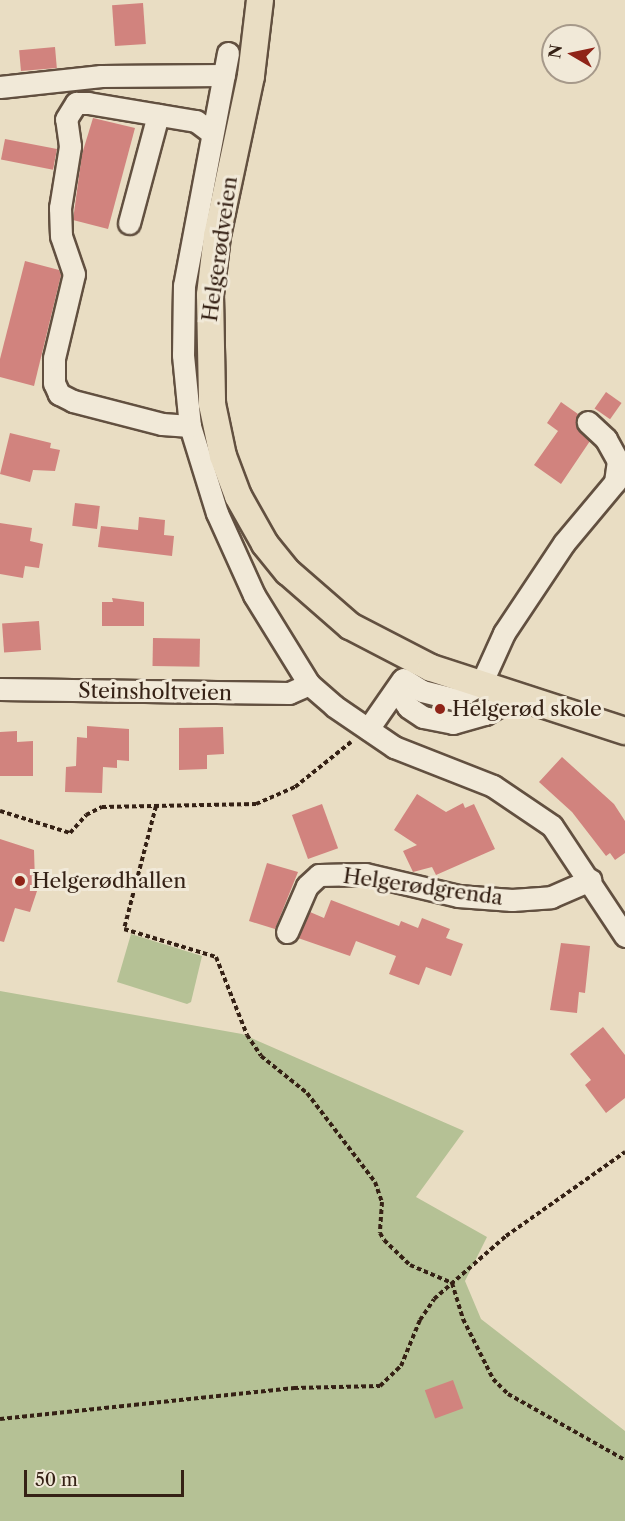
<!DOCTYPE html>
<meta charset="utf-8">
<style>
body{margin:0}
#map{position:relative;width:625px;height:1521px;overflow:hidden;background:#e9ddc3;font-family:"Libre Caslon Text",serif}
div>[style]{position:absolute}
[style*='--x']{left:calc(var(--x)*1px);top:calc(var(--y)*1px);width:calc(var(--w)*1px);rotate:calc(var(--a)*1deg)}
.green>*{inset:0;background:#b5c195}
.building>*{inset:0;background:#d1837e;transform-origin:0 0}
.path>*{height:4px;margin-top:-2px;transform-origin:0;background:repeating-linear-gradient(90deg,#352115 0 4.5px,transparent 0 7.5px)}
.roads{filter:drop-shadow(2px 0 #625040) drop-shadow(-2px 0 #625040) drop-shadow(0 2px #625040) drop-shadow(0 -2px #625040)}
.minor>*{height:21px;margin:-10.5px;padding:0 10.5px;transform-origin:10.5px;border-radius:10.5px;background:#f1e9d8}
.major>*{height:26px;margin:-13px;padding:0 13px;transform-origin:13px;border-radius:13px;background:#e9ddc3}
.dots>*{width:16px;height:16px;translate:-50% -50%;box-sizing:border-box;border:3px solid #f1e9d8;border-radius:50%}
span{translate:-50% -50%;white-space:nowrap;text-align:center;line-height:1.15;-webkit-text-stroke:6px #f1e9d8;paint-order:stroke}
.street-label{font-size:21px;color:#352115}
.poi-label{font-size:21px;color:#352115}
.left{translate:0 -50%;text-align:left}
.north{position:absolute;left:541px;top:24px;width:60px;height:60px;box-sizing:border-box;background:#f1e9d8;border:2px solid #a6998a;border-radius:50%;rotate:279deg;font-size:16px;font-weight:700;line-height:24px;text-align:center;color:#352115}
.north::after{content:'';display:block;margin:auto;width:21px;height:27px;background:#8f2418;clip-path:polygon(50% 0,100% 100%,50% 72%,0 100%)}
.scale{position:absolute;left:24px;top:1470px;width:160px;height:27px;box-sizing:border-box;border:3px solid #352115;border-top:0;padding-left:8px;font-size:18px;line-height:21px;white-space:nowrap;color:#352115;-webkit-text-stroke:4px #f1e9d8;paint-order:stroke}
</style>
<div id="map">
<div class="green">
<i style="clip-path:polygon(131px 934px,202px 956px,191px 1002px,187px 1004px,117px 982px)"></i>
<i style="clip-path:polygon(0 991px,242px 1034px,464px 1131px,416px 1197px,487px 1237px,465px 1281px,481px 1319px,625px 1431px,625px 1521px,0 1521px)"></i>
</div>
<div class="building">
<i style="left:143px;top:3px;width:41px;height:31px;rotate:86deg"></i>
<i style="left:55px;top:47px;width:21px;height:36px;rotate:85deg"></i>
<i style="clip-path:polygon(93px 118px,135px 128px,108px 229px,73px 220px,82px 154px)"></i>
<i style="left:5px;top:139px;width:53px;height:21px;rotate:11deg"></i>
<i style="clip-path:polygon(25px 261px,59px 270px,61px 275px,34px 386px,0 377px,0 359px)"></i>
<i style="left:606px;top:392px;width:19px;height:20px;rotate:35deg"></i>
<i style="clip-path:polygon(561px 402px,578px 414px,576px 426px,590px 441px,561px 484px,534px 465px,558px 431px,547px 423px)"></i>
<i style="clip-path:polygon(10px 433px,51px 443px,50px 448px,60px 450px,55px 471px,33px 470px,30px 482px,0 474px)"></i>
<i style="left:75px;top:503px;width:25px;height:23px;rotate:7deg"></i>
<i style="clip-path:polygon(139px 517px,165px 520px,164px 535px,174px 536px,172px 556px,98px 547px,101px 526px,138px 530px)"></i>
<i style="clip-path:polygon(0 523px,32px 528px,30px 541px,43px 544px,39px 568px,25px 566px,23px 578px,0 574px)"></i>
<i style="clip-path:polygon(112px 598px,144px 602px,144px 626px,102px 626px,102px 602px,113px 602px)"></i>
<i style="left:39px;top:621px;width:29px;height:37px;rotate:86deg"></i>
<i style="left:153px;top:638px;width:47px;height:28px;rotate:1deg"></i>
<i style="clip-path:polygon(87px 726px,129px 729px,129px 761px,117px 760px,117px 768px,103px 767px,102px 793px,65px 792px,66px 767px,76px 766px,77px 737px,87px 738px)"></i>
<i style="clip-path:polygon(223px 727px,224px 754px,207px 755px,207px 769px,179px 770px,179px 728px)"></i>
<i style="clip-path:polygon(17px 731px,17px 742px,33px 741px,33px 776px,0 776px,0 732px)"></i>
<i style="clip-path:polygon(562px 757px,614px 804px,625px 821px,625px 853px,615px 860px,610px 853px,606px 856px,572px 812px,539px 782px)"></i>
<i style="clip-path:polygon(417px 794px,446px 812px,463px 803px,465px 808px,474px 804px,495px 849px,436px 875px,432px 867px,413px 872px,403px 851px,417px 845px,394px 830px)"></i>
<i style="left:322px;top:804px;width:47px;height:32px;rotate:70deg"></i>
<i style="clip-path:polygon(0 839px,34px 850px,35px 882px,40px 882px,30px 912px,15px 908px,4px 942px,0 941px)"></i>
<i style="clip-path:polygon(267px 863px,298px 872px,275px 929px,249px 921px)"></i>
<i style="clip-path:polygon(331px 900px,399px 926px,401px 921px,418px 928px,422px 918px,450px 929px,446px 938px,463px 944px,451px 976px,426px 967px,419px 985px,389px 974px,396px 956px,356px 941px,350px 956px,298px 938px,310px 912px,324px 918px)"></i>
<i style="clip-path:polygon(561px 943px,590px 946px,585px 993px,579px 992px,577px 1013px,550px 1010px)"></i>
<i style="clip-path:polygon(603px 1027px,625px 1055px,625px 1098px,606px 1113px,585px 1085px,591px 1080px,570px 1054px)"></i>
<i style="left:453px;top:1380px;width:30px;height:30px;rotate:70deg"></i>
</div>
<div class="path">
<i style="--x:156;--y:806;--w:127;--a:104.6"></i>
<i style="--x:124;--y:929;--w:96;--a:16.9"></i>
<i style="--x:216;--y:957;--w:84;--a:68.3"></i>
<i style="--x:247;--y:1035;--w:25;--a:56"></i>
<i style="--x:261;--y:1056;--w:59;--a:38.8"></i>
<i style="--x:307;--y:1093;--w:112;--a:52.6"></i>
<i style="--x:375;--y:1182;--w:21;--a:71"></i>
<i style="--x:382;--y:1202;--w:31;--a:94"></i>
<i style="--x:380;--y:1233;--w:8;--a:60"></i>
<i style="--x:384;--y:1240;--w:36;--a:44"></i>
<i style="--x:410;--y:1265;--w:46;--a:23.2"></i>
<i style="--x:452;--y:1283;--w:38;--a:73"></i>
<i style="--x:463;--y:1319;--w:67;--a:63.4"></i>
<i style="--x:493;--y:1379;--w:21;--a:45"></i>
<i style="--x:508;--y:1394;--w:134;--a:29.4"></i>
<i style="--x:0;--y:811;--w:73;--a:17.4"></i>
<i style="--x:70;--y:833;--w:24;--a:-48"></i>
<i style="--x:86;--y:815;--w:18;--a:-27"></i>
<i style="--x:102;--y:807;--w:154;--a:-1.1"></i>
<i style="--x:256;--y:804;--w:43;--a:-23.6"></i>
<i style="--x:295;--y:787;--w:72;--a:-38.8"></i>
<i style="--x:0;--y:1419;--w:296;--a:-6"></i>
<i style="--x:294;--y:1388;--w:86;--a:-1.3"></i>
<i style="--x:380;--y:1386;--w:29;--a:-44"></i>
<i style="--x:401;--y:1366;--w:50;--a:-67.6"></i>
<i style="--x:420;--y:1320;--w:25;--a:-56"></i>
<i style="--x:434;--y:1299;--w:96;--a:-41.2"></i>
<i style="--x:506;--y:1236;--w:146;--a:-35.2"></i>
</div>
<div class="roads">
<div class="minor">
<i style="--x:228;--y:53;--w:236;--a:100.7"></i>
<i style="--x:184;--y:285;--w:70;--a:90.8"></i>
<i style="--x:183;--y:355;--w:71;--a:84.4"></i>
<i style="--x:190;--y:426;--w:91;--a:72.8"></i>
<i style="--x:217;--y:513;--w:90;--a:65.7"></i>
<i style="--x:254;--y:595;--w:105;--a:58.3"></i>
<i style="--x:309;--y:684;--w:33;--a:41"></i>
<i style="--x:334;--y:706;--w:73;--a:34.3"></i>
<i style="--x:394;--y:747;--w:106;--a:21.5"></i>
<i style="--x:493;--y:786;--w:71;--a:34.1"></i>
<i style="--x:552;--y:826;--w:132;--a:56.4"></i>
<i style="--x:0;--y:87;--w:102;--a:-6.2"></i>
<i style="--x:101;--y:76;--w:123;--a:-0.5"></i>
<i style="--x:129;--y:223;--w:112;--a:-75"></i>
<i style="--x:190;--y:426;--w:28;--a:-176"></i>
<i style="--x:162;--y:424;--w:92;--a:-165.5"></i>
<i style="--x:73;--y:401;--w:16;--a:-153"></i>
<i style="--x:59;--y:394;--w:12;--a:-114"></i>
<i style="--x:54;--y:383;--w:25;--a:-90"></i>
<i style="--x:54;--y:358;--w:86;--a:-76.6"></i>
<i style="--x:74;--y:274;--w:40;--a:-108.9"></i>
<i style="--x:61;--y:236;--w:28;--a:-92"></i>
<i style="--x:60;--y:208;--w:63;--a:-80.8"></i>
<i style="--x:70;--y:146;--w:27;--a:-98"></i>
<i style="--x:66;--y:119;--w:19;--a:-58"></i>
<i style="--x:76;--y:103;--w:12;--a:0"></i>
<i style="--x:88;--y:103;--w:109;--a:9.5"></i>
<i style="--x:196;--y:121;--w:20;--a:37"></i>
<i style="--x:403;--y:679;--w:22;--a:32"></i>
<i style="--x:422;--y:691;--w:34;--a:14"></i>
<i style="--x:455;--y:699;--w:30;--a:-30"></i>
<i style="--x:481;--y:684;--w:56;--a:-65.7"></i>
<i style="--x:504;--y:633;--w:108;--a:-56.3"></i>
<i style="--x:564;--y:543;--w:80;--a:-50.1"></i>
<i style="--x:615;--y:482;--w:21;--a:-82"></i>
<i style="--x:618;--y:461;--w:25;--a:-119"></i>
<i style="--x:606;--y:439;--w:25;--a:-137"></i>
<i style="--x:0;--y:689;--w:289;--a:0.8"></i>
<i style="--x:289;--y:693;--w:22;--a:-24"></i>
<i style="--x:397;--y:691;--w:19;--a:55"></i>
<i style="--x:408;--y:707;--w:18;--a:34"></i>
<i style="--x:423;--y:717;--w:31;--a:11"></i>
<i style="--x:453;--y:723;--w:33;--a:-16"></i>
<i style="--x:485;--y:714;--w:37;--a:-31"></i>
<i style="--x:368;--y:729;--w:60;--a:-55.2"></i>
<i style="--x:287;--y:932;--w:50;--a:-66.5"></i>
<i style="--x:307;--y:886;--w:16;--a:-43"></i>
<i style="--x:319;--y:875;--w:46;--a:-1.2"></i>
<i style="--x:365;--y:874;--w:96;--a:13.3"></i>
<i style="--x:458;--y:896;--w:54;--a:4.2"></i>
<i style="--x:512;--y:900;--w:39;--a:-4"></i>
<i style="--x:551;--y:897;--w:43;--a:-23.6"></i>
</div>
<div class="major">
<i style="--x:260;--y:0;--w:77;--a:96.8"></i>
<i style="--x:251;--y:76;--w:164;--a:102"></i>
<i style="--x:217;--y:236;--w:59;--a:96.8"></i>
<i style="--x:210;--y:295;--w:109;--a:88.9"></i>
<i style="--x:212;--y:404;--w:53;--a:78.1"></i>
<i style="--x:223;--y:456;--w:43;--a:69.4"></i>
<i style="--x:238;--y:496;--w:55;--a:60.6"></i>
<i style="--x:265;--y:544;--w:36;--a:51"></i>
<i style="--x:288;--y:572;--w:82;--a:41.1"></i>
<i style="--x:350;--y:626;--w:91;--a:27.4"></i>
<i style="--x:431;--y:668;--w:204;--a:18"></i>
</div>
</div>
<div class="dots">
<i style="left:440px;top:709px;background:#8f2418"></i>
<i style="left:20px;top:881px;background:#8f2418"></i>
</div>
<div class="street-label">
<span style="left:220px;top:249px;rotate:-82deg">Helgerødveien</span>
<span style="left:155px;top:692px;rotate:1deg">Steinsholtveien</span>
<span style="left:423px;top:887px;rotate:8deg">Helgerødgrenda</span>
</div>
<div class="poi-label">
<span class="left" style="left:452px;top:709px">Helgerød skole</span>
<span class="left" style="left:32px;top:881px">Helgerødhallen</span>
</div>
<div class="north">N</div>
<div class="scale">50 m</div>
</div>
